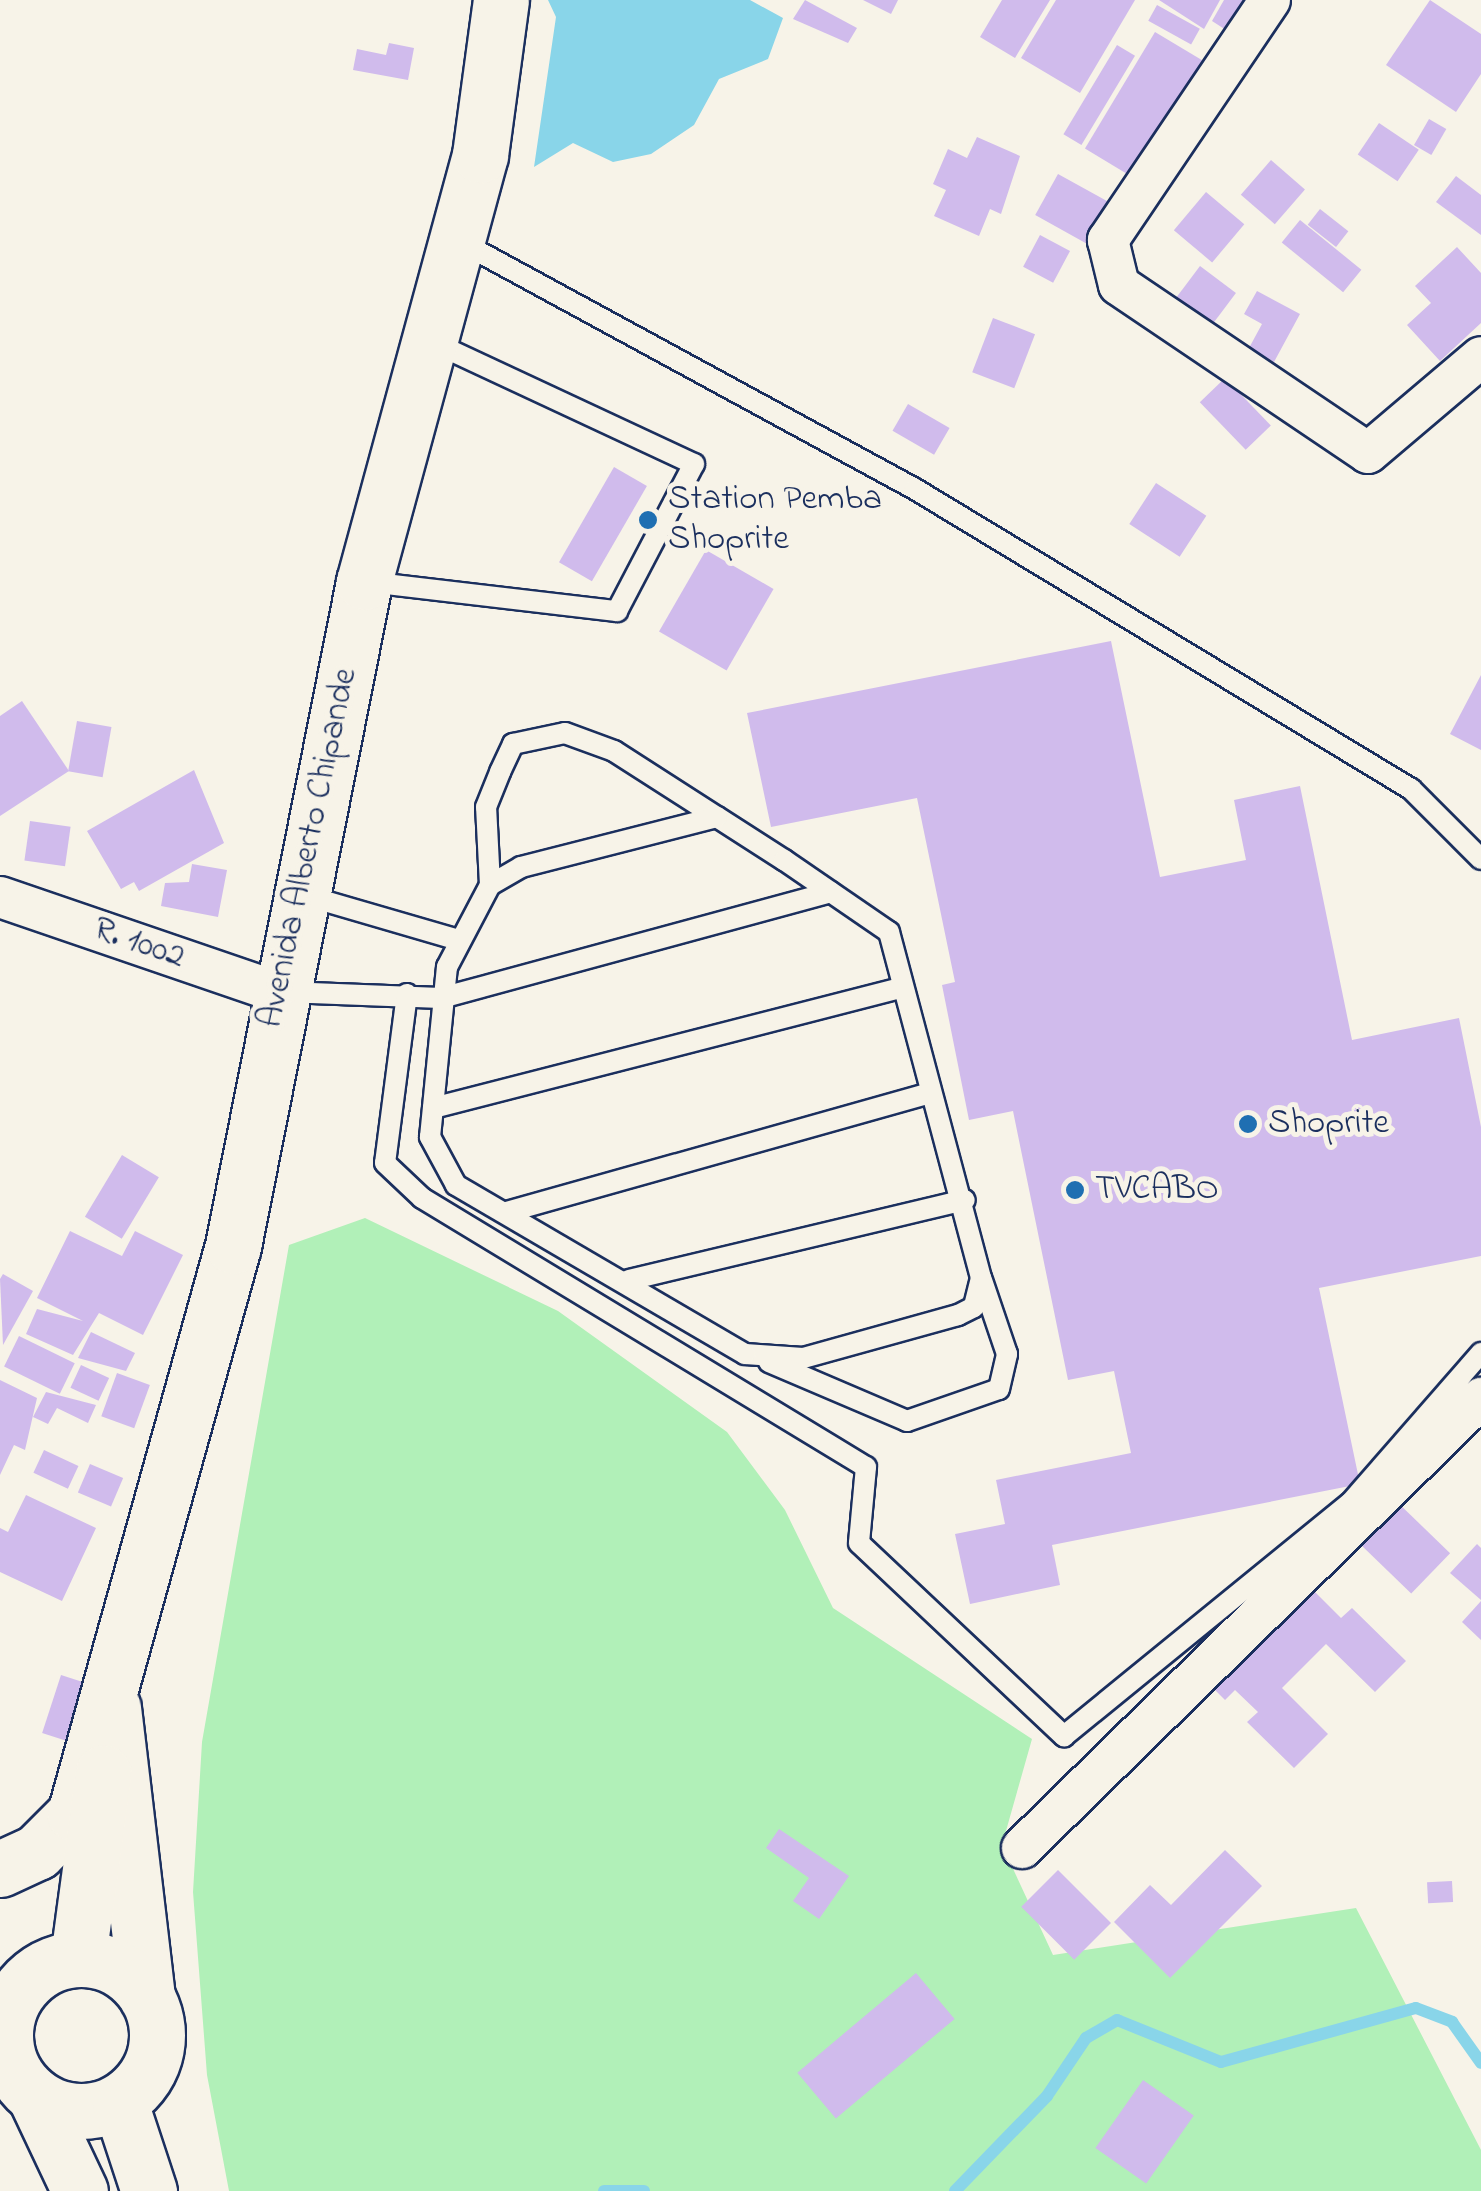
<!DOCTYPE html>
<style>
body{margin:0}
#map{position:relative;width:1481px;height:2191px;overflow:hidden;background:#f7f3e8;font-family:"Indie Flower",sans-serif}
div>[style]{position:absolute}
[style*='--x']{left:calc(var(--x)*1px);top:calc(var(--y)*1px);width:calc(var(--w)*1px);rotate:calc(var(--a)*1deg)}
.green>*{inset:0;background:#b1f0b8}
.water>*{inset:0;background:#89d5e9}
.stream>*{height:12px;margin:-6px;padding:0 6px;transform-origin:6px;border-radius:6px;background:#89d5e9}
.building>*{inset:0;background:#d0bbec;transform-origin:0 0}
.roads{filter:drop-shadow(2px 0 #1b2f5e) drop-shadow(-2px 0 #1b2f5e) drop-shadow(0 2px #1b2f5e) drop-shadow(0 -2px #1b2f5e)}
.lane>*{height:20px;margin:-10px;padding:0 10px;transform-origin:10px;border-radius:10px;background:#f7f3e8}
.street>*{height:40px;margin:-20px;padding:0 20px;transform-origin:20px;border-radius:20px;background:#f7f3e8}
.secondary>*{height:55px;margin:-27.5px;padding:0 27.5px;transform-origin:27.5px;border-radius:27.5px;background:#f7f3e8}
.secondary>.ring{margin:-27.5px;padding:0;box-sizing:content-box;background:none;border:55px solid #f7f3e8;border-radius:50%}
.dots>*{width:28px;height:28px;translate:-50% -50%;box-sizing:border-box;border:5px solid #f7f3e8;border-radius:50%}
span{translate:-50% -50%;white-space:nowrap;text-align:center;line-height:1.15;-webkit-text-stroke:10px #f7f3e8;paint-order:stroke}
.poi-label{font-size:35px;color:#1b2f5e}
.left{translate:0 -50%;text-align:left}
.street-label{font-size:35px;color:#1b2f5e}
</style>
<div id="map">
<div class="green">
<i style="clip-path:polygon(365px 1218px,558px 1311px,727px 1432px,785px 1510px,833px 1608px,1032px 1739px,1002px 1845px,1053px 1955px,1356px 1908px,1481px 2150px,1481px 2191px,229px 2191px,207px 2075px,193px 1892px,202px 1742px,289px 1245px)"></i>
</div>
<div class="water">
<i style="clip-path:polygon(548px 0,750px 0,783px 18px,768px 59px,719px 79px,694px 125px,651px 154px,613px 162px,573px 143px,534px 167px,556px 17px)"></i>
</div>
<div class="stream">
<i style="--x:604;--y:2191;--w:40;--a:0"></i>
<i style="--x:955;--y:2191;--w:132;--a:-45.9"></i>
<i style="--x:1047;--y:2096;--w:70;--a:-56.1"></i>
<i style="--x:1086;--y:2038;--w:36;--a:-30"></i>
<i style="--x:1117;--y:2020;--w:112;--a:22"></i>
<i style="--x:1221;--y:2062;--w:202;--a:-15.5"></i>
<i style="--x:1416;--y:2008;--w:39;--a:21"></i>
<i style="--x:1452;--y:2022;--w:50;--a:54.7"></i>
</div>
<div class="building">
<i style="clip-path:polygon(805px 0,857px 28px,848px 43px,793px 19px)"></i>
<i style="clip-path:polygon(863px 0,898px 0,891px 14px)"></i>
<i style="clip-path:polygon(1002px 0,1050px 0,1015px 58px,980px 37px)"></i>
<i style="clip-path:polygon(1056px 0,1135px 0,1080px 93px,1021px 58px)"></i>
<i style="clip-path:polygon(1159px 0,1220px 0,1204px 29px)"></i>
<i style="clip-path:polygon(1224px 0,1243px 0,1226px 30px,1212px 21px)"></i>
<i style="clip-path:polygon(1430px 0,1481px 34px,1481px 74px,1456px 112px,1386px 65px)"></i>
<i style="left:1157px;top:5px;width:49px;height:18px;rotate:29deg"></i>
<i style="left:1155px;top:32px;width:56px;height:136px;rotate:31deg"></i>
<i style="clip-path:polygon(389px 43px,414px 48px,408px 80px,353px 70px,357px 49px,386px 55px)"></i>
<i style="left:1117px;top:45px;width:21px;height:104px;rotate:31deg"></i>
<i style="left:1429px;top:119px;width:20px;height:30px;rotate:30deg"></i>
<i style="left:1379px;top:123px;width:48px;height:38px;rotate:34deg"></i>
<i style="clip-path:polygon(977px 137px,1020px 156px,1001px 214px,990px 209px,979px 236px,934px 216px,946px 190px,933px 184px,948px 149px,967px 158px)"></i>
<i style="left:1271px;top:160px;width:45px;height:46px;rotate:41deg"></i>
<i style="left:1058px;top:174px;width:58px;height:47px;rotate:29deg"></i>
<i style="clip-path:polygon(1456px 176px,1481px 195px,1481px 235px,1436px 202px)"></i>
<i style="left:1206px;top:192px;width:50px;height:50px;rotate:40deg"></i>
<i style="left:1320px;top:209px;width:36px;height:20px;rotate:38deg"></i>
<i style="left:1300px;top:220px;width:79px;height:29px;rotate:39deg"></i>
<i style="left:1040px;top:235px;width:34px;height:36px;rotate:28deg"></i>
<i style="clip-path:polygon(1457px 247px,1481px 273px,1481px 323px,1440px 361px,1407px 325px,1431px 303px,1415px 286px)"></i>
<i style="left:1200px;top:266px;width:45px;height:44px;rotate:37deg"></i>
<i style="clip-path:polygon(1257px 291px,1300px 314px,1274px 362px,1249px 348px,1262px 324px,1244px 314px)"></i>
<i style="left:993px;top:318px;width:45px;height:58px;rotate:21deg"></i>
<i style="left:1225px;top:378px;width:66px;height:35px;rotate:46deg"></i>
<i style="left:908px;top:404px;width:48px;height:31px;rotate:30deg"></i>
<i style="left:614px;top:467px;width:38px;height:110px;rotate:30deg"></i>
<i style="left:1156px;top:483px;width:60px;height:49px;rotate:33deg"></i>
<i style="left:706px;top:550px;width:78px;height:94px;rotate:30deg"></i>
<i style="clip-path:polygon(1111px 641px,1160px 877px,1246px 860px,1234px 800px,1300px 786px,1352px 1040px,1459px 1018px,1481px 1127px,1481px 1256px,1319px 1288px,1360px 1484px,1052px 1545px,1060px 1585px,970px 1604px,955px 1534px,1005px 1524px,996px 1480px,1131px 1453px,1114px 1371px,1068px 1380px,1013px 1111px,969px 1120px,942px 985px,955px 982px,917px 798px,771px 827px,747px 713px)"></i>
<i style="clip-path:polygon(1481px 675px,1481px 750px,1450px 734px)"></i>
<i style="clip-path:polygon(22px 701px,69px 771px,0 816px,0 716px)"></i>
<i style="left:77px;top:721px;width:35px;height:51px;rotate:10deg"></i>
<i style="clip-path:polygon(194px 770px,224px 843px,139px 891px,134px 882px,121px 889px,87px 831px)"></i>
<i style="left:30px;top:821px;width:41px;height:40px;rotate:8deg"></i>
<i style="clip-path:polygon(192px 864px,227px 870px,218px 917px,161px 906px,165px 883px,189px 882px)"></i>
<i style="left:122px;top:1155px;width:43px;height:72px;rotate:31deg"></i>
<i style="clip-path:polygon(70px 1231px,122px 1256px,135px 1231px,183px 1255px,143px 1335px,99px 1313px,73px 1355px,26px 1334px,37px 1309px,83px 1321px,37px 1298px)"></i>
<i style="clip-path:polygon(3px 1274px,33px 1291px,3px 1345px,0 1279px)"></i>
<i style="clip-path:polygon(91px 1332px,135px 1353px,126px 1371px,78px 1358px)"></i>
<i style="left:19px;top:1336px;width:62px;height:34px;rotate:26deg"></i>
<i style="left:81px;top:1365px;width:31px;height:25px;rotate:25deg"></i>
<i style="left:117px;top:1373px;width:35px;height:46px;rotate:20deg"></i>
<i style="clip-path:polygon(0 1380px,37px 1398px,25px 1450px,14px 1445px,0 1475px)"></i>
<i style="clip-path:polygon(46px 1392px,96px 1405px,88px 1423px,57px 1408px,48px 1424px,33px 1417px)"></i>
<i style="left:44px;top:1450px;width:38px;height:25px;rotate:25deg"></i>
<i style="left:90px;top:1464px;width:36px;height:31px;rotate:23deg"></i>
<i style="clip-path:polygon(26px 1495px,96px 1528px,62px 1601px,0 1572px,0 1528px,8px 1532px)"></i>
<i style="left:1394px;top:1499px;width:78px;height:56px;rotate:44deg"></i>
<i style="clip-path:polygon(1477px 1544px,1481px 1548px,1481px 1600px,1450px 1573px)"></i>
<i style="clip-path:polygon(1306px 1583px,1341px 1618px,1352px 1608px,1406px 1661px,1375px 1692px,1326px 1644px,1282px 1688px,1328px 1734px,1294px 1768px,1247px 1722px,1258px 1712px,1235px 1690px,1225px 1700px,1208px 1683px)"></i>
<i style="clip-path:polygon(1481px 1601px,1481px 1640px,1462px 1622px)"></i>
<i style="left:61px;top:1675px;width:35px;height:61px;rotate:18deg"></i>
<i style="clip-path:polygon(779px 1829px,849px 1876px,819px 1919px,793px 1901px,809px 1878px,766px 1848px)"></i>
<i style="clip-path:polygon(1225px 1850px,1262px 1886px,1170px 1978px,1114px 1922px,1150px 1885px,1171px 1905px)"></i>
<i style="left:1058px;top:1870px;width:75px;height:52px;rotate:45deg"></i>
<i style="left:1452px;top:1881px;width:21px;height:25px;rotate:87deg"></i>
<i style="left:916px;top:1973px;width:60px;height:155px;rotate:50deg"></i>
<i style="left:1143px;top:2080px;width:62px;height:83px;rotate:35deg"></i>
</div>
<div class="roads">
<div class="lane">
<i style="--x:459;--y:241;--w:519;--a:28.54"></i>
<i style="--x:915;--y:489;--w:580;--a:31.17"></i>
<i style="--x:1411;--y:789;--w:99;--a:45"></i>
<i style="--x:369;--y:582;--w:250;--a:6.7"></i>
<i style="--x:617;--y:611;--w:166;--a:-62.4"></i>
<i style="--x:694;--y:464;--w:291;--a:-155"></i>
<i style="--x:490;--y:885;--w:78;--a:-92.9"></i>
<i style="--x:486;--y:807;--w:38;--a:-68"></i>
<i style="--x:500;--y:772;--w:31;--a:-65"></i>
<i style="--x:513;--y:744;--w:53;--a:-11.9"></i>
<i style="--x:565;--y:733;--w:52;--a:20.2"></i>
<i style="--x:614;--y:751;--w:122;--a:32.7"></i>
<i style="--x:717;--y:817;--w:80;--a:32.7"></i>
<i style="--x:784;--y:860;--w:127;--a:34.4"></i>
<i style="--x:889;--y:932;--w:358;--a:75.1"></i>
<i style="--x:981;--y:1278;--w:30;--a:104"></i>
<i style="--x:974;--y:1307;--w:18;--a:153"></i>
<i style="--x:958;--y:1315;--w:161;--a:164.5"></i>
<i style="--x:803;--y:1358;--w:58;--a:-176.1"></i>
<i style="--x:745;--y:1354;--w:335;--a:-149.7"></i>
<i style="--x:456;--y:1185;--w:55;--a:-118.4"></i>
<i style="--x:430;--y:1137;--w:171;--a:-84.3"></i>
<i style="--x:447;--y:967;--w:93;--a:-62.3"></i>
<i style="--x:490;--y:885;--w:36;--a:-30"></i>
<i style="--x:521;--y:867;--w:202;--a:-14.3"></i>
<i style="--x:304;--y:895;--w:157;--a:16.2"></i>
<i style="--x:285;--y:992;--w:156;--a:2.2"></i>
<i style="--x:441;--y:998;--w:404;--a:-15.2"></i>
<i style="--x:407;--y:994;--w:170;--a:97.4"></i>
<i style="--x:385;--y:1163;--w:51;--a:43.4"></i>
<i style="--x:422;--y:1198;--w:519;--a:31.21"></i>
<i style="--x:866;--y:1467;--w:76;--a:95.3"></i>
<i style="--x:859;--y:1543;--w:282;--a:43.3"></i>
<i style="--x:1064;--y:1736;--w:370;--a:-39.2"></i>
<i style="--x:1351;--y:1502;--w:198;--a:-48.9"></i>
<i style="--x:433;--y:1108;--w:485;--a:-14.4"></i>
<i style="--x:507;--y:1212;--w:438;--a:-15.7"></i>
<i style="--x:629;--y:1280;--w:345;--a:-13.4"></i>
<i style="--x:769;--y:1362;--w:150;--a:23.1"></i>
<i style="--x:907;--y:1421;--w:97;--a:-19.2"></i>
<i style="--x:999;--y:1389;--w:36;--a:-77"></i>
<i style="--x:1007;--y:1354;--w:78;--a:-108.7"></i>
</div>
<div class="street">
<i style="--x:1270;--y:0;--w:290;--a:124"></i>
<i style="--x:1108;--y:240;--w:46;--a:76.3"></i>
<i style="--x:1119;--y:285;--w:300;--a:34"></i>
<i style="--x:1368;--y:453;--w:148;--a:-40.3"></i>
<i style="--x:0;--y:897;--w:294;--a:18.9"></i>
<i style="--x:1022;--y:1848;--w:643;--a:-44.43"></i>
</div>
<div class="secondary">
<i style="--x:113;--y:1708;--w:291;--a:83.3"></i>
<i style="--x:0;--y:1869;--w:41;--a:-24.7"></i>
<i style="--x:37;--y:1852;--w:54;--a:-45"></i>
<i style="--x:75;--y:1814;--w:590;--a:-74.46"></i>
<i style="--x:233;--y:1246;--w:677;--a:-78.84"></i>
<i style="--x:364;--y:582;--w:442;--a:-74.8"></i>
<i style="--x:480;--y:155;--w:156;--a:-82.3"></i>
<i style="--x:78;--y:1958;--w:187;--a:-82.3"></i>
<i class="ring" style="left:5px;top:1959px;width:97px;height:97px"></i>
<i style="--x:35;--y:2096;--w:105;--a:64.7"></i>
<i style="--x:120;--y:2103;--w:93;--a:71.8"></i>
</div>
</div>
<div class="dots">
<i style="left:648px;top:520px;background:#1f6fb2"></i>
<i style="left:1248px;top:1124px;background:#1f6fb2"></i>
<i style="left:1075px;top:1190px;background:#1f6fb2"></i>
</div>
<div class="poi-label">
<span class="left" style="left:668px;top:520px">Station Pemba<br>Shoprite</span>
<span class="left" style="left:1268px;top:1124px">Shoprite</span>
<span class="left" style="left:1095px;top:1190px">TVCABO</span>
</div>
<div class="street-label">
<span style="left:309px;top:848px;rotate:-78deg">Avenida Alberto Chipande</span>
<span style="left:139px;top:944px;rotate:19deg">R. 1002</span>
</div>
</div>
